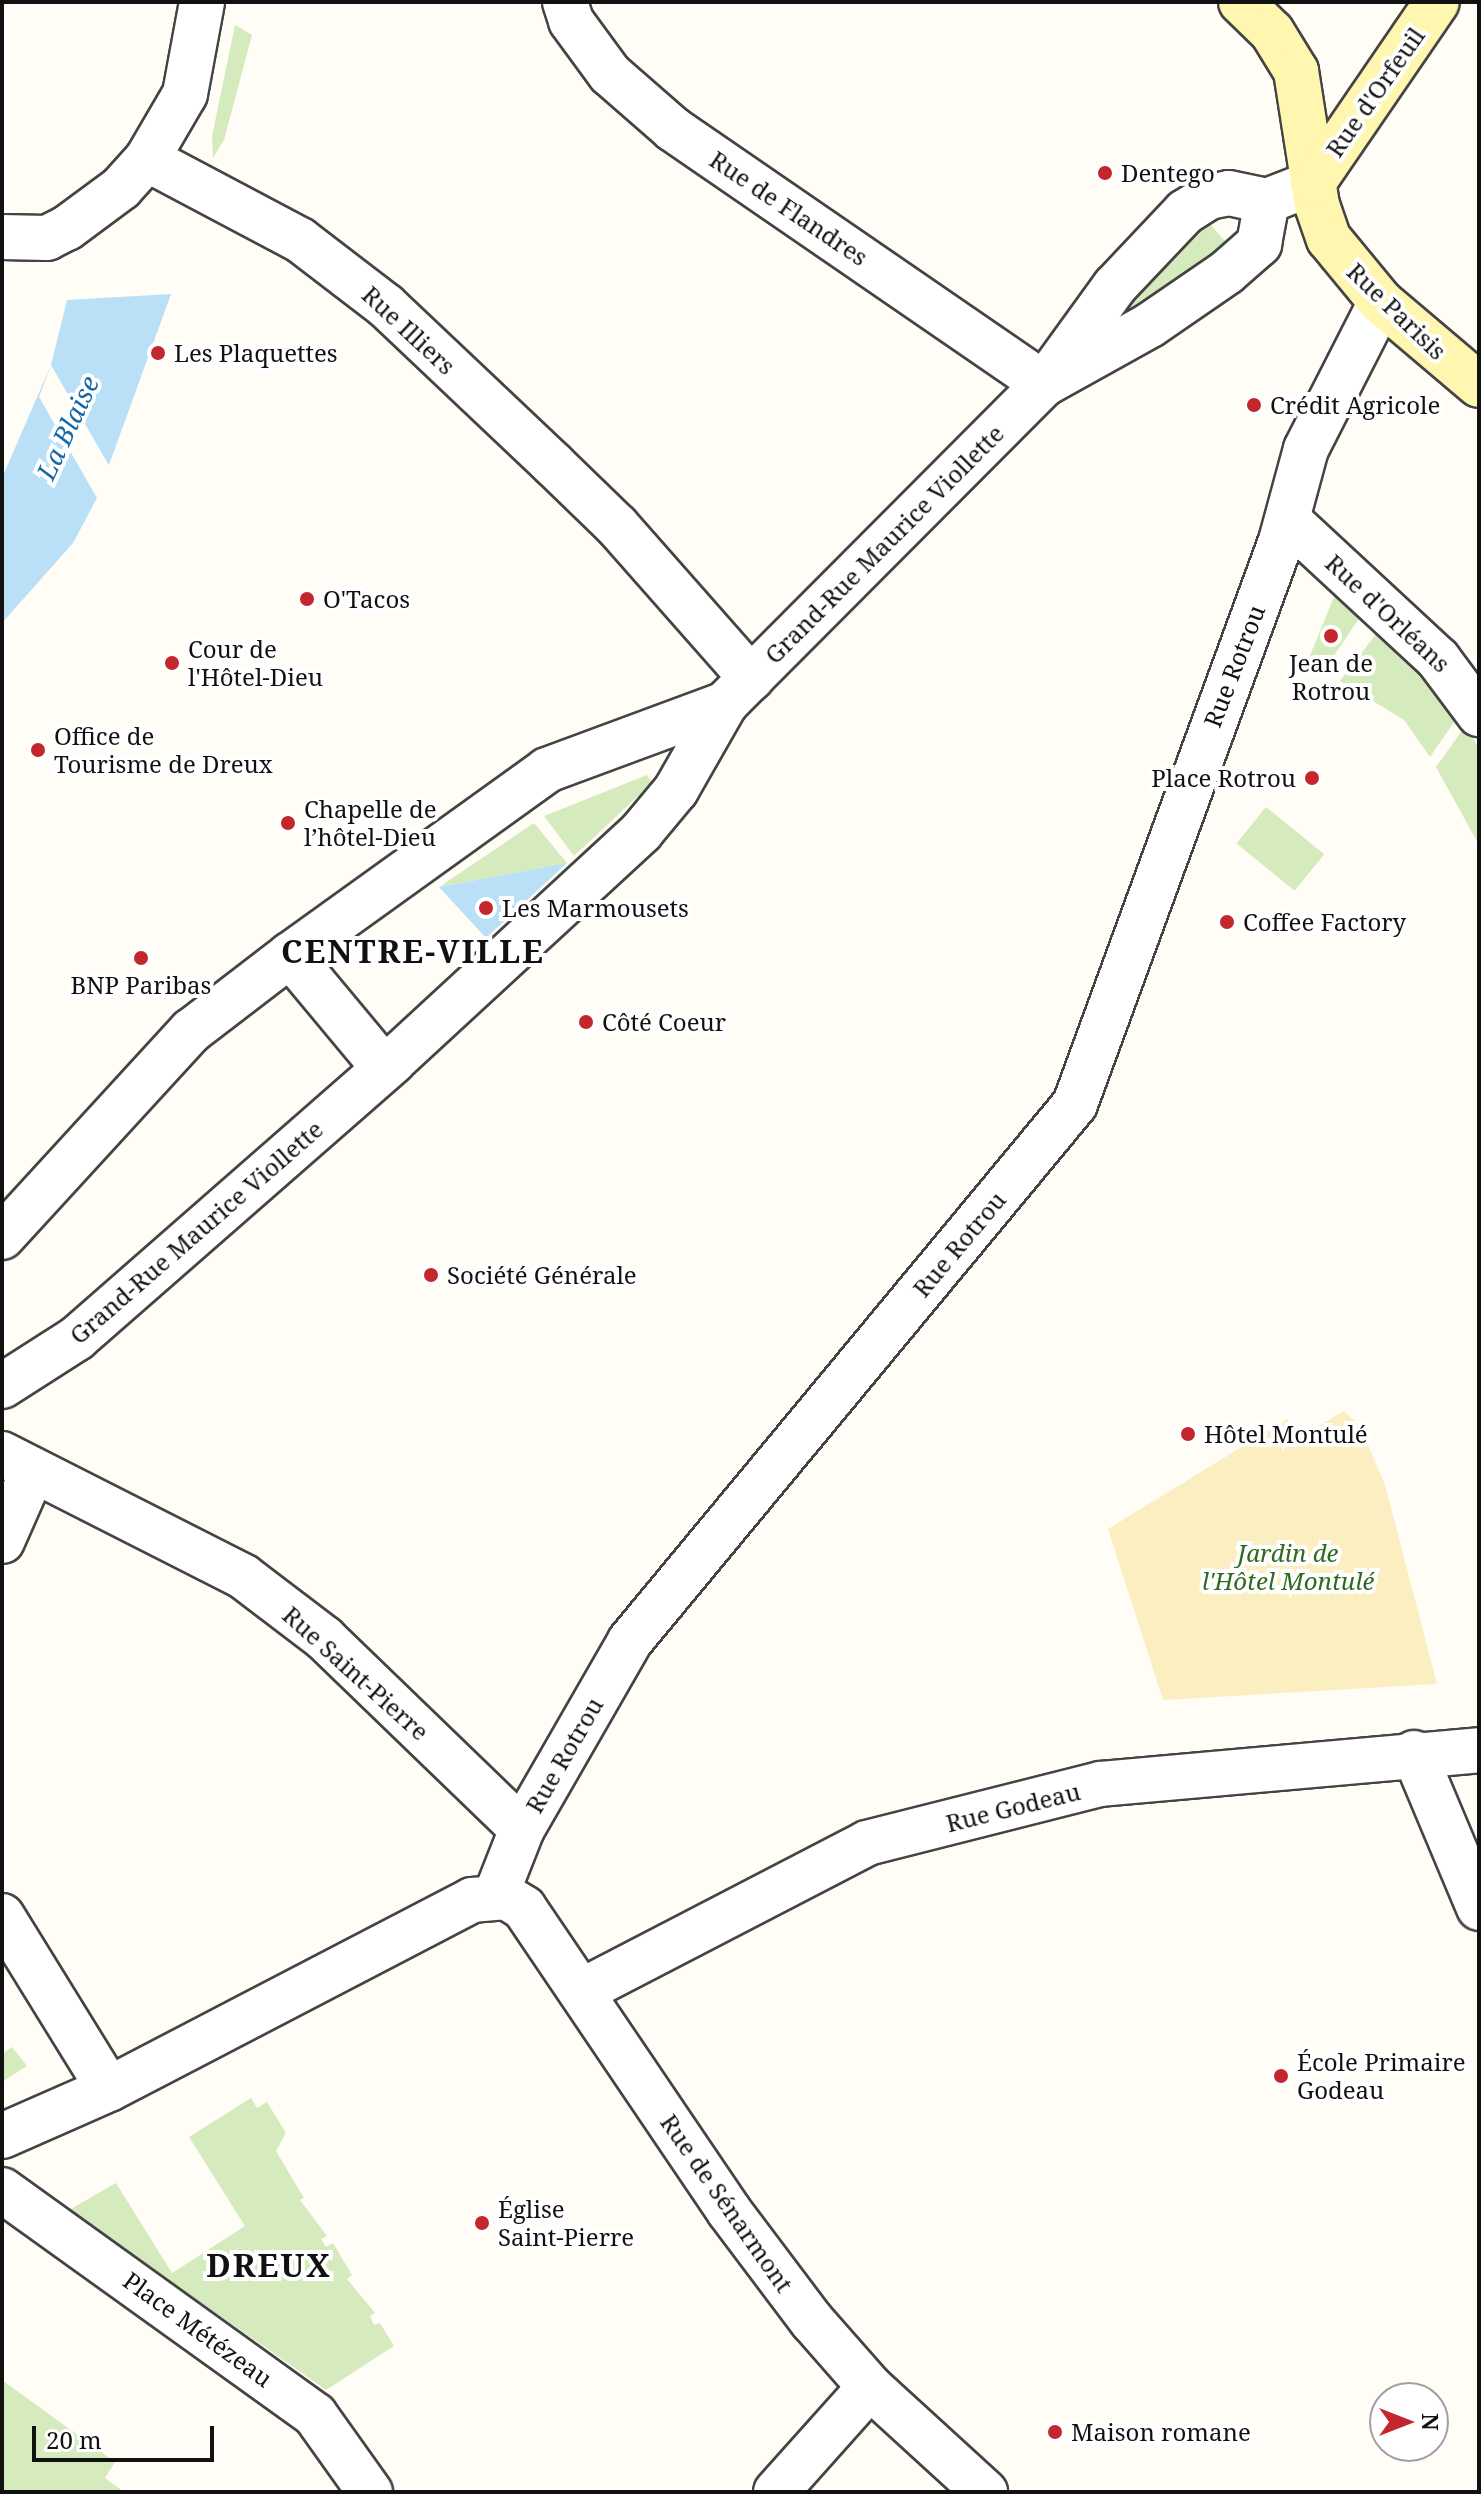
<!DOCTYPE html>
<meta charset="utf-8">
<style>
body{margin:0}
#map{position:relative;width:1481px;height:2494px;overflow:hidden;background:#fffdf5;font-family:"Noto Serif",serif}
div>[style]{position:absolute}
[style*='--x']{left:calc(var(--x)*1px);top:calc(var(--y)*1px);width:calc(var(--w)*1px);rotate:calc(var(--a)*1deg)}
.green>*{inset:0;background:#d5ebbd;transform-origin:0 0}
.sand>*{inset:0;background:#fbeec1}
.water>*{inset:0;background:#b9e0f7}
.pier>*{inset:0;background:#fffdf5}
.roads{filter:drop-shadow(2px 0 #444) drop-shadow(-2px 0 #444) drop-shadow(0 2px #444) drop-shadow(0 -2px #444)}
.street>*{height:44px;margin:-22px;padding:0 22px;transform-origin:22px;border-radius:22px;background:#fff}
.secondary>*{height:44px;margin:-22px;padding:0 22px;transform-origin:22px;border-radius:22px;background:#fff6b0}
.dots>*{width:22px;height:22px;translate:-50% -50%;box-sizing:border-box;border:4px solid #fff;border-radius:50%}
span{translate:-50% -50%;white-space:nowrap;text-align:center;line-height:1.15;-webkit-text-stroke:8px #fff;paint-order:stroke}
.street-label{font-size:24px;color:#111}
.poi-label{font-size:24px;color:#111}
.left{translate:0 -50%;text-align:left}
.right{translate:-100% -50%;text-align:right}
.park-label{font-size:24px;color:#2f6b1f;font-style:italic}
.water-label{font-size:26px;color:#1768a6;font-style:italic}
.district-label{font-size:32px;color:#111;font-weight:700;letter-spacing:2px}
.frame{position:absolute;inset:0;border:4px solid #111;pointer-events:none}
.north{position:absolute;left:1369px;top:2382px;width:80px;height:80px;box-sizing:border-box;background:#fff;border:2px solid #a0a0a0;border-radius:50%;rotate:90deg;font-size:22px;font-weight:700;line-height:32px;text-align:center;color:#111}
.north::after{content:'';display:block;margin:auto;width:28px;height:36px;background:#c4262e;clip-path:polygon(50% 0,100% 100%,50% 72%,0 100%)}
.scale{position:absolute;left:32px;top:2426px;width:182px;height:36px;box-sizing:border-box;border:4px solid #111;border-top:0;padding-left:10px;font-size:24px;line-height:28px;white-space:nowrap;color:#111;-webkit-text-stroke:6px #fff;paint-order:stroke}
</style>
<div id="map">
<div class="green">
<i style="clip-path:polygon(235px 25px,252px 35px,224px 140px,213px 158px,212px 136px)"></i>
<i style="clip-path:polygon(1206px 219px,1229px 246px,1227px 255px,1100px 331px)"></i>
<i style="clip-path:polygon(1338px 587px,1364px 611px,1323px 672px,1307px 663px)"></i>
<i style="clip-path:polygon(1383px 625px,1461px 712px,1430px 757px,1404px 720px,1340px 681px)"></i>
<i style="clip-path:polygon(1466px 725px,1479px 749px,1479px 845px,1436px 767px)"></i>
<i style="clip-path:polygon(647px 775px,652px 783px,574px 856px,544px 816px)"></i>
<i style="left:1266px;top:807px;width:75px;height:47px;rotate:39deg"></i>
<i style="clip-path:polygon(534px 823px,567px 863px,439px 887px)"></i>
<i style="clip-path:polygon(12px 2047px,27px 2066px,2px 2082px,2px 2054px)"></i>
<i style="clip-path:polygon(251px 2098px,257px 2108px,267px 2102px,286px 2133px,276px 2151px,304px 2198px,300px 2200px,327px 2236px,321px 2239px,326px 2247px,333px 2243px,352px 2275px,347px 2279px,375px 2313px,370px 2316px,374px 2325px,380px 2323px,394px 2346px,326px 2390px,69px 2210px,116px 2183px,172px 2273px,245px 2226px,189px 2137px)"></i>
<i style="clip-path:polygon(2px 2380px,115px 2462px,105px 2478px,124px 2492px,2px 2492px)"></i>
</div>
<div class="sand">
<i style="clip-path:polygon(1344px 1411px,1360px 1426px,1385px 1485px,1437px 1684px,1163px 1700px,1108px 1529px,1287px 1419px,1299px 1437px)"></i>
</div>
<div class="water">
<i style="clip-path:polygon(171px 294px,97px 498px,73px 543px,2px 623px,2px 478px,51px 365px,67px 300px)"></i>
<i style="clip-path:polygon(567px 863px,486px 938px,439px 887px)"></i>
</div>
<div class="pier">
<i style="clip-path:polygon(51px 365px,111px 469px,97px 498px,39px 397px)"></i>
</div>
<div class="roads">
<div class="street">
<i style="--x:565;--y:2;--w:20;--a:72"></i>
<i style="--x:571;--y:21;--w:66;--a:53.7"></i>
<i style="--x:610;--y:74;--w:84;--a:41.1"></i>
<i style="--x:673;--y:129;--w:450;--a:34.5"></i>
<i style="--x:1044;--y:384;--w:121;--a:-29.1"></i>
<i style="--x:1150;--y:325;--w:93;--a:-34.5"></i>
<i style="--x:1227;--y:272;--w:43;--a:-41.2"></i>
<i style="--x:1259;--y:244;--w:44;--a:-79.5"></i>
<i style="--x:147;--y:159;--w:75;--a:-59.7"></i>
<i style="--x:185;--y:94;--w:94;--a:-79.5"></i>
<i style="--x:2;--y:237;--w:45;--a:1.3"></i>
<i style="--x:47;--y:238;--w:22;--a:-27"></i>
<i style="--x:67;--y:228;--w:67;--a:-36.5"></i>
<i style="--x:121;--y:188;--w:39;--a:-48"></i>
<i style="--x:147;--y:159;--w:173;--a:27.9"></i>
<i style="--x:300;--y:240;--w:108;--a:37.5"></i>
<i style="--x:386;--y:306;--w:230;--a:43.4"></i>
<i style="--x:553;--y:464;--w:89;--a:44.1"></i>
<i style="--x:617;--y:526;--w:203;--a:48.6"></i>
<i style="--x:1288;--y:520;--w:205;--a:42.8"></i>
<i style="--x:1438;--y:659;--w:69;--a:53.3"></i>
<i style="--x:290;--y:955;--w:147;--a:50.2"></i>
<i style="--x:2;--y:1237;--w:280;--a:-47.5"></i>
<i style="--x:191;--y:1031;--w:125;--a:-37.5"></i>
<i style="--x:290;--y:955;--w:317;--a:-35.7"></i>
<i style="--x:547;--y:770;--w:190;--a:-20.3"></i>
<i style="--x:2;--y:1386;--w:89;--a:-32.6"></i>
<i style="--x:77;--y:1338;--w:420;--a:-41.2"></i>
<i style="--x:393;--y:1061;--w:338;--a:-42.7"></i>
<i style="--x:641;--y:832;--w:55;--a:-50.2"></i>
<i style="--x:676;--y:790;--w:99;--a:-60.3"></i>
<i style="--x:725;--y:704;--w:452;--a:-45.1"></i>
<i style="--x:1044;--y:384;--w:121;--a:-54.1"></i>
<i style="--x:1115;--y:286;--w:102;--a:-46.6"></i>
<i style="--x:1185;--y:212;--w:28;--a:-32"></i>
<i style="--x:1209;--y:197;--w:20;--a:-11"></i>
<i style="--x:1229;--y:193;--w:39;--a:12"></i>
<i style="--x:1267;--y:201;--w:49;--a:-21.4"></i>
<i style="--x:2;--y:1454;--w:271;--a:26.9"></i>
<i style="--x:244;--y:1577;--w:101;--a:37.3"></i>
<i style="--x:324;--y:1638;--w:275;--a:44"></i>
<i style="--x:2;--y:1541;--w:74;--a:-66.2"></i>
<i style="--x:1414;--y:1753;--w:168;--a:67.2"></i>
<i style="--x:496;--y:1895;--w:71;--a:-68.5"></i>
<i style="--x:522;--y:1829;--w:217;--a:-60.1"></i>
<i style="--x:630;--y:1641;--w:697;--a:-50.35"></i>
<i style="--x:1075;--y:1104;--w:600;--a:-69.9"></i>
<i style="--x:1281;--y:541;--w:95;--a:-74.8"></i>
<i style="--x:1306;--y:449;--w:165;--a:-63"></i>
<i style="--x:2;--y:1916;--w:203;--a:58.3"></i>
<i style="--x:582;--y:1991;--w:321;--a:-27.4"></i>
<i style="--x:867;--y:1843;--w:241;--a:-14.2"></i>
<i style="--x:1101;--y:1784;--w:380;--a:-5.1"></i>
<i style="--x:2;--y:2136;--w:117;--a:-23.7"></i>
<i style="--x:109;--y:2089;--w:409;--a:-27.5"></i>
<i style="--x:472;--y:1900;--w:34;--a:-5"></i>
<i style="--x:506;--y:1897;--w:21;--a:31"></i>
<i style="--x:524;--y:1908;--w:366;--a:55.9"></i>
<i style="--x:729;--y:2211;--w:138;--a:53"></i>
<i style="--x:812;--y:2321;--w:88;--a:48.7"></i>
<i style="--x:870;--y:2387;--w:156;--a:42.4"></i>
<i style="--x:2;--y:2190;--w:385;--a:35.7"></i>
<i style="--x:315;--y:2415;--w:95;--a:54.5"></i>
<i style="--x:776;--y:2492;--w:141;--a:-48.2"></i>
</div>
<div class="secondary">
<i style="--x:1241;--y:2;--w:43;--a:44.1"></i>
<i style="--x:1272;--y:32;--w:46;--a:58.4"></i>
<i style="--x:1296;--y:71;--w:136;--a:81.1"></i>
<i style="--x:1317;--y:205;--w:36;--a:71"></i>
<i style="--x:1329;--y:239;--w:82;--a:50.5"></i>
<i style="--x:1381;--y:302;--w:128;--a:40.3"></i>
<i style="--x:1313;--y:183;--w:219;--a:-55.6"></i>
</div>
</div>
<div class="dots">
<i style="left:1105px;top:173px;background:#c4262e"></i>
<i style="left:158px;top:353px;background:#c4262e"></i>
<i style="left:1254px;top:405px;background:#c4262e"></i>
<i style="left:307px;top:599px;background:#c4262e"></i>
<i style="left:1331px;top:636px;background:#c4262e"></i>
<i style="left:172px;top:663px;background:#c4262e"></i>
<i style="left:38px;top:750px;background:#c4262e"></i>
<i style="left:1312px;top:778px;background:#c4262e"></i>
<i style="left:288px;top:823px;background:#c4262e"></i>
<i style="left:486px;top:908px;background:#c4262e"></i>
<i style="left:1227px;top:922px;background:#c4262e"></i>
<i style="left:141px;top:958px;background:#c4262e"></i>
<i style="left:586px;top:1022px;background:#c4262e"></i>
<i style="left:431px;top:1275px;background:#c4262e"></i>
<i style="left:1188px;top:1434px;background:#c4262e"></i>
<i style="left:1281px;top:2076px;background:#c4262e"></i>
<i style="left:482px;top:2223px;background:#c4262e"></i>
<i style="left:1055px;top:2432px;background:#c4262e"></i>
</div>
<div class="street-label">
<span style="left:1375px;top:92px;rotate:-55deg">Rue d'Orfeuil</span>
<span style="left:789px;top:208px;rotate:34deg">Rue de Flandres</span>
<span style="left:1397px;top:311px;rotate:44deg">Rue Parisis</span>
<span style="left:409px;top:330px;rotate:43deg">Rue Illiers</span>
<span style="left:884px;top:544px;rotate:-45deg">Grand-Rue Maurice Viollette</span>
<span style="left:1388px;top:613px;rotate:43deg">Rue d'Orléans</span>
<span style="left:1234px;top:666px;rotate:-69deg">Rue Rotrou</span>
<span style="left:196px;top:1232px;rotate:-41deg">Grand-Rue Maurice Viollette</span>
<span style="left:959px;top:1244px;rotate:-50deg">Rue Rotrou</span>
<span style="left:356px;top:1673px;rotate:42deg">Rue Saint-Pierre</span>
<span style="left:564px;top:1755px;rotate:-60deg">Rue Rotrou</span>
<span style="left:1013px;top:1807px;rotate:-14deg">Rue Godeau</span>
<span style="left:727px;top:2203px;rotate:55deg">Rue de Sénarmont</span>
<span style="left:198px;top:2329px;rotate:36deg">Place Métézeau</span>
</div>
<div class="poi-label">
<span class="left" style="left:1121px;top:173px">Dentego</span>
<span class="left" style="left:174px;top:353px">Les Plaquettes</span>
<span class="left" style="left:1270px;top:405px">Crédit Agricole</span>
<span class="left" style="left:323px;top:599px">O'Tacos</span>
<span class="left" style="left:188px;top:663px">Cour de<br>l'Hôtel-Dieu</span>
<span style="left:1331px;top:677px">Jean de<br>Rotrou</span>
<span class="left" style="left:54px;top:750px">Office de<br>Tourisme de Dreux</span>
<span class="right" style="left:1296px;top:778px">Place Rotrou</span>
<span class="left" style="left:304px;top:823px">Chapelle de<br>l’hôtel-Dieu</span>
<span class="left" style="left:502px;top:908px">Les Marmousets</span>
<span class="left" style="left:1243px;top:922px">Coffee Factory</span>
<span style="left:141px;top:985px">BNP Paribas</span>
<span class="left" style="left:602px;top:1022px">Côté Coeur</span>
<span class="left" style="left:447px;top:1275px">Société Générale</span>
<span class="left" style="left:1204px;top:1434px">Hôtel Montulé</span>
<span class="left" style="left:1297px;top:2076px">École Primaire<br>Godeau</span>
<span class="left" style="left:498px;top:2223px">Église<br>Saint-Pierre</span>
<span class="left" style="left:1071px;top:2432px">Maison romane</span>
</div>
<div class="park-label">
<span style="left:1288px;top:1567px">Jardin de<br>l'Hôtel Montulé</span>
</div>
<div class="water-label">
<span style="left:68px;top:428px;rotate:-65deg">La Blaise</span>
</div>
<div class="district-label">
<span style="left:413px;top:951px">CENTRE-VILLE</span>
<span style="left:269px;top:2265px">DREUX</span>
</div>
<div class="frame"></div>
<div class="north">N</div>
<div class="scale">20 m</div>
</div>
